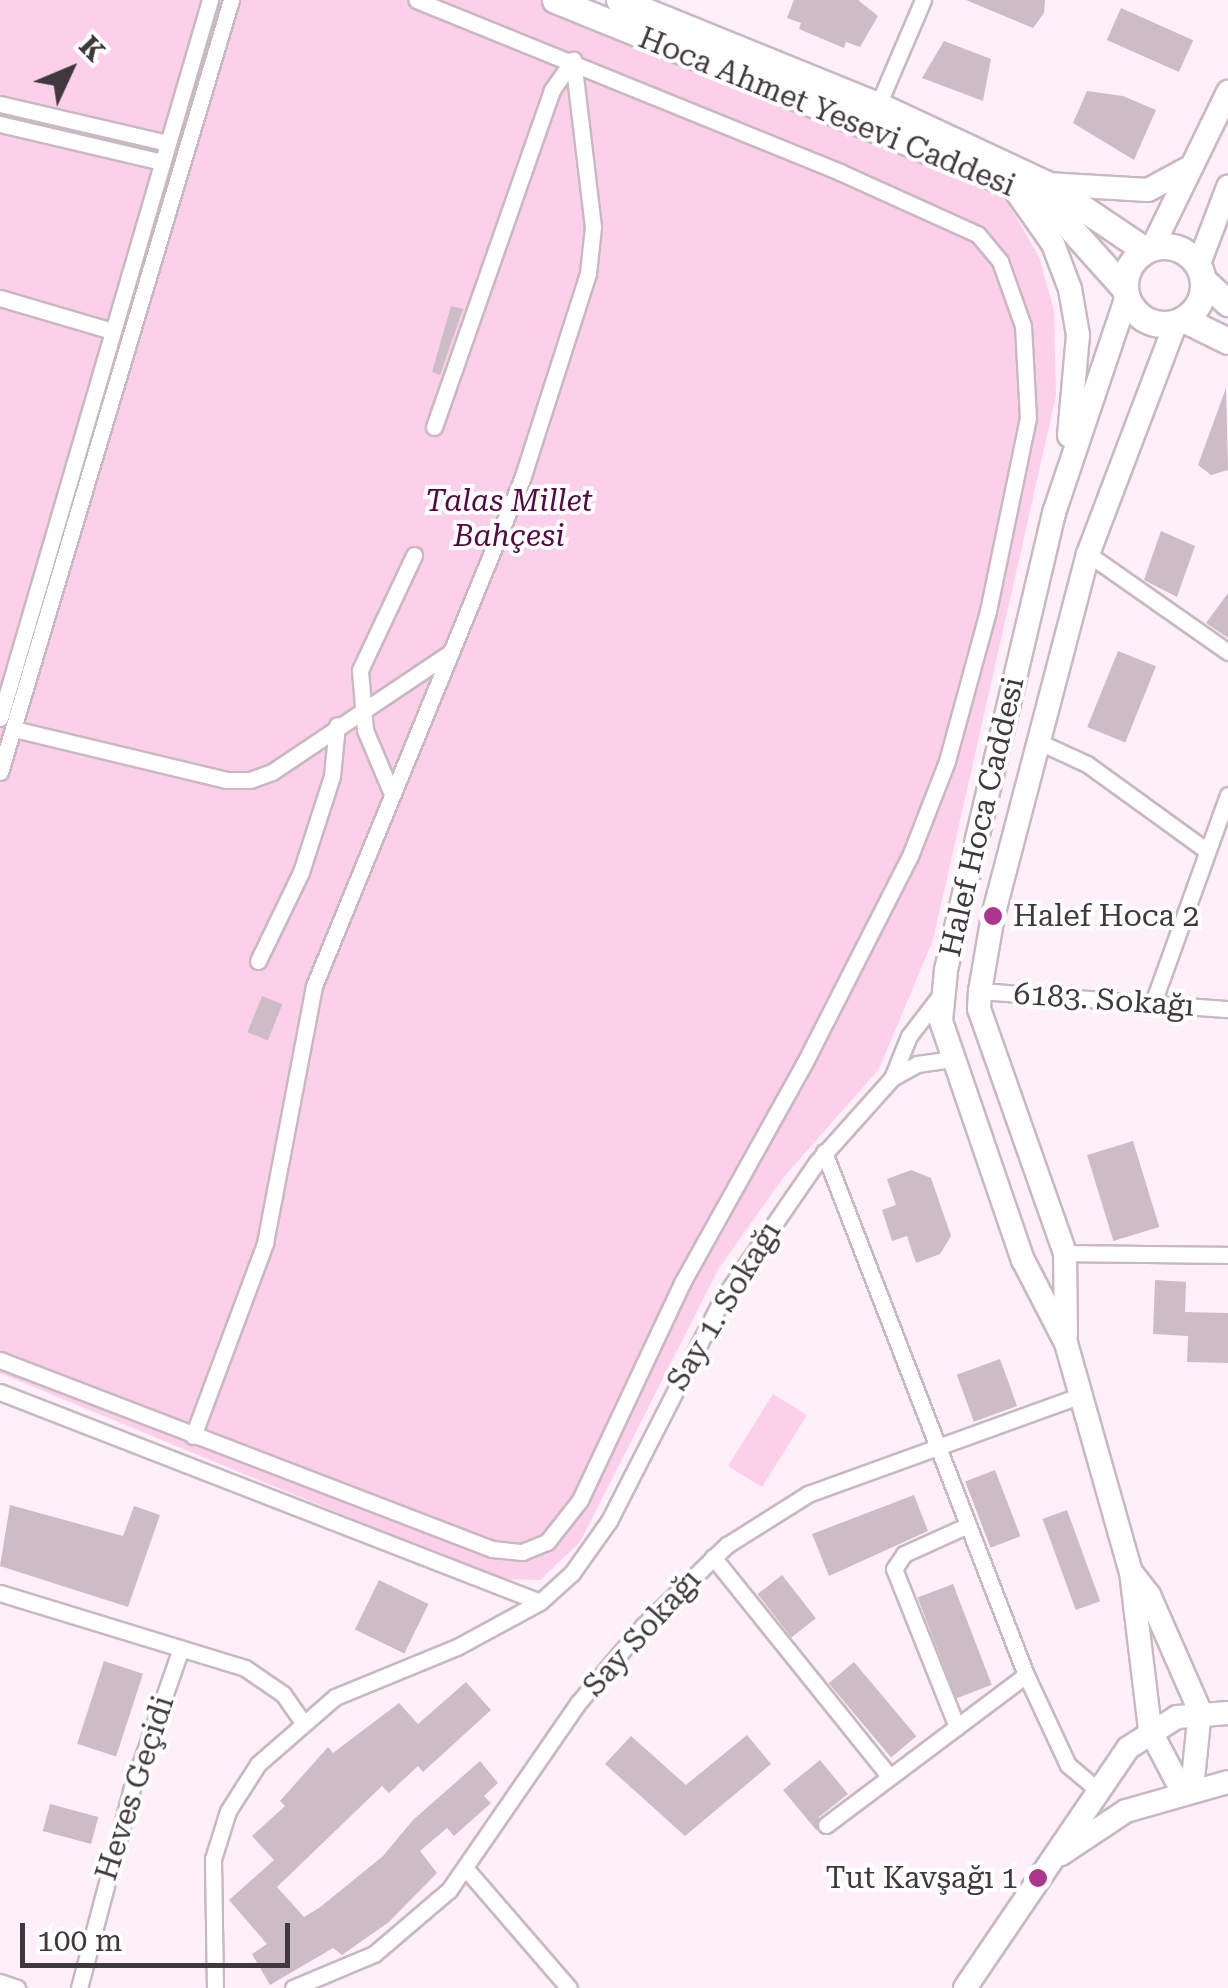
<!DOCTYPE html>
<meta charset="utf-8">
<style>
body{margin:0}
#map{position:relative;width:1228px;height:1988px;overflow:hidden;background:#ffeff9;font-family:"Roboto Serif",serif}
div>[style]{position:absolute}
[style*='--x']{left:calc(var(--x)*1px);top:calc(var(--y)*1px);width:calc(var(--w)*1px);rotate:calc(var(--a)*1deg)}
.green>*{inset:0;background:#fcd0eb;transform-origin:0 0}
.building>*{inset:0;background:#cbbcc5;transform-origin:0 0}
.roads{filter:drop-shadow(2px 0 #c8b8c2) drop-shadow(-2px 0 #c8b8c2) drop-shadow(0 2px #c8b8c2) drop-shadow(0 -2px #c8b8c2)}
.minor>*{height:15px;margin:-7.5px;padding:0 7.5px;transform-origin:7.5px;border-radius:7.5px;background:#fff}
.secondary>*{height:22px;margin:-11px;padding:0 11px;transform-origin:11px;border-radius:11px;background:#fff}
.primary>*{height:25px;margin:-12.5px;padding:0 12.5px;transform-origin:12.5px;border-radius:12.5px;background:#fff}
.primary>.ring{margin:-12.5px;padding:0;box-sizing:content-box;background:none;border:25px solid #fff;border-radius:50%}
.dots>*{width:28px;height:28px;translate:-50% -50%;box-sizing:border-box;border:5px solid #fff;border-radius:50%}
span{translate:-50% -50%;white-space:nowrap;text-align:center;line-height:1.15;-webkit-text-stroke:8px #fff;paint-order:stroke}
.street-label{font-size:30px;color:#3f393d}
.park-label{font-size:30px;color:#540842;font-style:italic}
.poi-label{font-size:30px;color:#3f393d}
.left{translate:0 -50%;text-align:left}
.right{translate:-100% -50%;text-align:right}
.north{position:absolute;left:20px;top:20px;width:100px;height:100px;-webkit-text-stroke:8px #fff;paint-order:stroke;rotate:46deg;font-size:28px;font-weight:700;line-height:40px;text-align:center;color:#3f393d}
.north::after{content:'';display:block;margin:auto;width:35px;height:45px;background:#3f393d;clip-path:polygon(50% 0,100% 100%,50% 72%,0 100%)}
.scale{position:absolute;left:20px;top:1923px;width:270px;height:45px;box-sizing:border-box;border:5px solid #3f393d;border-top:0;padding-left:12px;font-size:30px;line-height:35px;white-space:nowrap;color:#3f393d;-webkit-text-stroke:8px #fff;paint-order:stroke}
</style>
<div id="map">
<div class="green">
<i style="clip-path:polygon(0 0,586px 0,985px 163px,1039px 257px,1054px 310px,1056px 396px,933px 940px,879px 1069px,783px 1178px,719px 1268px,580px 1542px,540px 1580px,498px 1579px,0 1373px)"></i>
<i style="left:773px;top:1394px;width:40px;height:85px;rotate:32deg"></i>
</div>
<div class="building">
<i style="clip-path:polygon(794px 0,858px 0,878px 16px,860px 47px,846px 42px,844px 48px,799px 29px,801px 23px,787px 18px)"></i>
<i style="clip-path:polygon(966px 0,1045px 0,1044px 13px,1033px 28px)"></i>
<i style="left:1121px;top:8px;width:79px;height:35px;rotate:24deg"></i>
<i style="clip-path:polygon(944px 41px,991px 59px,983px 101px,922px 78px)"></i>
<i style="clip-path:polygon(1087px 91px,1123px 96px,1156px 110px,1134px 160px,1073px 123px)"></i>
<i style="clip-path:polygon(451px 306px,463px 309px,440px 375px,432px 372px)"></i>
<i style="clip-path:polygon(1226px 388px,1228px 470px,1211px 475px,1198px 465px)"></i>
<i style="clip-path:polygon(1161px 531px,1195px 546px,1177px 597px,1144px 580px)"></i>
<i style="clip-path:polygon(1228px 593px,1228px 638px,1206px 623px)"></i>
<i style="left:1118px;top:651px;width:41px;height:82px;rotate:22deg"></i>
<i style="left:262px;top:996px;width:22px;height:39px;rotate:22deg"></i>
<i style="left:1133px;top:1141px;width:90px;height:48px;rotate:73deg"></i>
<i style="clip-path:polygon(911px 1170px,931px 1178px,951px 1236px,940px 1254px,916px 1263px,907px 1236px,892px 1241px,882px 1210px,896px 1205px,887px 1179px)"></i>
<i style="clip-path:polygon(1155px 1280px,1186px 1282px,1185px 1312px,1228px 1313px,1228px 1363px,1187px 1362px,1188px 1336px,1153px 1334px)"></i>
<i style="left:1000px;top:1359px;width:50px;height:46px;rotate:70deg"></i>
<i style="left:995px;top:1470px;width:71px;height:32px;rotate:69deg"></i>
<i style="clip-path:polygon(914px 1495px,928px 1531px,829px 1576px,812px 1534px)"></i>
<i style="clip-path:polygon(10px 1505px,123px 1536px,134px 1506px,160px 1515px,128px 1607px,0 1566px)"></i>
<i style="left:1067px;top:1510px;width:97px;height:26px;rotate:70deg"></i>
<i style="left:782px;top:1575px;width:55px;height:31px;rotate:52deg"></i>
<i style="left:379px;top:1580px;width:55px;height:55px;rotate:26deg"></i>
<i style="left:953px;top:1584px;width:108px;height:38px;rotate:69deg"></i>
<i style="left:104px;top:1661px;width:41px;height:87px;rotate:18deg"></i>
<i style="left:854px;top:1662px;width:97px;height:33px;rotate:50deg"></i>
<i style="clip-path:polygon(466px 1682px,491px 1710px,423px 1772px,418px 1766px,389px 1793px,382px 1786px,277px 1887px,304px 1917px,319px 1908px,383px 1856px,413px 1820px,480px 1761px,498px 1783px,484px 1796px,491px 1803px,454px 1836px,447px 1828px,420px 1851px,437px 1873px,389px 1922px,342px 1955px,333px 1948px,270px 1985px,252px 1954px,267px 1944px,229px 1900px,274px 1860px,252px 1836px,285px 1806px,280px 1801px,328px 1747px,333px 1753px,399px 1703px,418px 1724px)"></i>
<i style="clip-path:polygon(747px 1735px,771px 1764px,685px 1836px,605px 1764px,631px 1736px,686px 1785px)"></i>
<i style="clip-path:polygon(820px 1760px,848px 1794px,819px 1817px,817px 1831px,783px 1790px)"></i>
<i style="left:50px;top:1804px;width:50px;height:28px;rotate:15deg"></i>
</div>
<div class="roads">
<div class="minor">
<i style="--x:0;--y:104;--w:172;--a:13.1"></i>
<i style="--x:878;--y:105;--w:114;--a:-66.8"></i>
<i style="--x:0;--y:124;--w:166;--a:13.2"></i>
<i style="--x:0;--y:298;--w:117;--a:16.4"></i>
<i style="--x:434;--y:427;--w:357;--a:-70.7"></i>
<i style="--x:552;--y:90;--w:37;--a:-55"></i>
<i style="--x:1088;--y:554;--w:171;--a:35"></i>
<i style="--x:0;--y:718;--w:748;--a:-73.7"></i>
<i style="--x:14;--y:729;--w:218;--a:13.5"></i>
<i style="--x:226;--y:780;--w:24;--a:0"></i>
<i style="--x:250;--y:780;--w:23;--a:-20"></i>
<i style="--x:272;--y:772;--w:216;--a:-33.8"></i>
<i style="--x:1039;--y:742;--w:53;--a:24.6"></i>
<i style="--x:1087;--y:764;--w:148;--a:35.9"></i>
<i style="--x:0;--y:772;--w:806;--a:-73.34"></i>
<i style="--x:392;--y:794;--w:69;--a:-112.9"></i>
<i style="--x:365;--y:730;--w:60;--a:-94.8"></i>
<i style="--x:360;--y:670;--w:127;--a:-64.8"></i>
<i style="--x:258;--y:961;--w:99;--a:-64.2"></i>
<i style="--x:301;--y:872;--w:101;--a:-72.1"></i>
<i style="--x:332;--y:776;--w:51;--a:-84.4"></i>
<i style="--x:980;--y:991;--w:249;--a:4.2"></i>
<i style="--x:1153;--y:1003;--w:221;--a:-70.2"></i>
<i style="--x:892;--y:1078;--w:45;--a:-68"></i>
<i style="--x:909;--y:1036;--w:56;--a:-52.3"></i>
<i style="--x:824;--y:1152;--w:561;--a:68.88"></i>
<i style="--x:1026;--y:1675;--w:99;--a:65"></i>
<i style="--x:1068;--y:1765;--w:35;--a:40"></i>
<i style="--x:1065;--y:1253;--w:163;--a:0.7"></i>
<i style="--x:0;--y:1360;--w:527;--a:21.01"></i>
<i style="--x:492;--y:1549;--w:30;--a:6"></i>
<i style="--x:522;--y:1552;--w:27;--a:-22"></i>
<i style="--x:547;--y:1542;--w:53;--a:-51.8"></i>
<i style="--x:580;--y:1500;--w:240;--a:-64.8"></i>
<i style="--x:682;--y:1283;--w:251;--a:-60.9"></i>
<i style="--x:804;--y:1064;--w:233;--a:-63"></i>
<i style="--x:910;--y:856;--w:102;--a:-68.7"></i>
<i style="--x:947;--y:761;--w:156;--a:-74.7"></i>
<i style="--x:988;--y:611;--w:197;--a:-78.3"></i>
<i style="--x:1028;--y:418;--w:92;--a:-93.1"></i>
<i style="--x:1023;--y:326;--w:69;--a:-109.5"></i>
<i style="--x:1000;--y:261;--w:35;--a:-130"></i>
<i style="--x:977;--y:234;--w:150;--a:-155.7"></i>
<i style="--x:840;--y:172;--w:457;--a:-157.9"></i>
<i style="--x:0;--y:1392;--w:579;--a:21.25"></i>
<i style="--x:193;--y:1436;--w:206;--a:-69.5"></i>
<i style="--x:265;--y:1243;--w:262;--a:-79.2"></i>
<i style="--x:314;--y:986;--w:548;--a:-67.69"></i>
<i style="--x:522;--y:479;--w:216;--a:-72.2"></i>
<i style="--x:588;--y:273;--w:46;--a:-83.8"></i>
<i style="--x:593;--y:227;--w:168;--a:-96.8"></i>
<i style="--x:713;--y:1557;--w:282;--a:51.2"></i>
<i style="--x:0;--y:1593;--w:256;--a:17"></i>
<i style="--x:245;--y:1668;--w:46;--a:34.4"></i>
<i style="--x:283;--y:1694;--w:33;--a:55"></i>
<i style="--x:957;--y:1727;--w:170;--a:-111.7"></i>
<i style="--x:894;--y:1569;--w:18;--a:-56"></i>
<i style="--x:904;--y:1554;--w:68;--a:-24.3"></i>
<i style="--x:826;--y:1825;--w:250;--a:-36.9"></i>
<i style="--x:467;--y:1870;--w:156;--a:49.2"></i>
<i style="--x:0;--y:1982;--w:18;--a:19"></i>
<i style="--x:79;--y:1988;--w:204;--a:-75.2"></i>
<i style="--x:131;--y:1791;--w:151;--a:-70.7"></i>
<i style="--x:215;--y:1988;--w:129;--a:-90.9"></i>
<i style="--x:213;--y:1859;--w:50;--a:-72.6"></i>
<i style="--x:228;--y:1811;--w:56;--a:-57.4"></i>
<i style="--x:258;--y:1764;--w:102;--a:-41"></i>
<i style="--x:335;--y:1697;--w:132;--a:-22.3"></i>
<i style="--x:457;--y:1647;--w:94;--a:-28.5"></i>
<i style="--x:540;--y:1602;--w:43;--a:-42.2"></i>
<i style="--x:572;--y:1573;--w:64;--a:-54.6"></i>
<i style="--x:609;--y:1521;--w:247;--a:-63"></i>
<i style="--x:721;--y:1301;--w:169;--a:-55.4"></i>
<i style="--x:817;--y:1162;--w:113;--a:-48.2"></i>
<i style="--x:892;--y:1078;--w:29;--a:-29"></i>
<i style="--x:917;--y:1064;--w:37;--a:-8"></i>
<i style="--x:293;--y:1988;--w:88;--a:-22.8"></i>
<i style="--x:374;--y:1954;--w:99;--a:-40.5"></i>
<i style="--x:449;--y:1890;--w:227;--a:-55.4"></i>
<i style="--x:578;--y:1703;--w:101;--a:-49.8"></i>
<i style="--x:643;--y:1626;--w:117;--a:-44"></i>
<i style="--x:727;--y:1545;--w:96;--a:-32.2"></i>
<i style="--x:808;--y:1494;--w:290;--a:-19.9"></i>
</div>
<div class="secondary">
<i style="--x:1047;--y:184;--w:101;--a:3.4"></i>
<i style="--x:1148;--y:190;--w:50;--a:-28.6"></i>
<i style="--x:1015;--y:190;--w:66;--a:54.9"></i>
<i style="--x:1053;--y:244;--w:48;--a:69.3"></i>
<i style="--x:1070;--y:289;--w:47;--a:80.1"></i>
<i style="--x:1078;--y:335;--w:101;--a:95.1"></i>
<i style="--x:1152;--y:248;--w:174;--a:-64"></i>
<i style="--x:1198;--y:266;--w:85;--a:-69.2"></i>
<i style="--x:1127;--y:296;--w:229;--a:108.6"></i>
<i style="--x:1054;--y:513;--w:471;--a:103.3"></i>
<i style="--x:946;--y:971;--w:50;--a:95.7"></i>
<i style="--x:941;--y:1021;--w:253;--a:71.1"></i>
<i style="--x:1023;--y:1260;--w:93;--a:62.6"></i>
<i style="--x:1066;--y:1343;--w:238;--a:74.2"></i>
<i style="--x:1131;--y:1572;--w:159;--a:83.1"></i>
<i style="--x:1150;--y:1730;--w:69;--a:62.3"></i>
<i style="--x:1066;--y:1335;--w:82;--a:-90.7"></i>
<i style="--x:1065;--y:1253;--w:259;--a:-109.4"></i>
<i style="--x:979;--y:1009;--w:18;--a:-87"></i>
<i style="--x:980;--y:991;--w:76;--a:-80.2"></i>
<i style="--x:993;--y:916;--w:374;--a:-75.3"></i>
<i style="--x:1088;--y:554;--w:248;--a:-69.2"></i>
<i style="--x:1131;--y:1572;--w:29;--a:52"></i>
<i style="--x:1149;--y:1595;--w:127;--a:66.3"></i>
<i style="--x:1200;--y:1711;--w:77;--a:95.9"></i>
<i style="--x:1061;--y:1854;--w:78;--a:-33.5"></i>
<i style="--x:1126;--y:1811;--w:106;--a:-15.9"></i>
<i style="--x:965;--y:1988;--w:290;--a:-55.8"></i>
<i style="--x:1128;--y:1748;--w:58;--a:-32.3"></i>
<i style="--x:1177;--y:1717;--w:51;--a:-4.5"></i>
</div>
<div class="primary">
<i style="--x:555;--y:0;--w:489;--a:22"></i>
<i style="--x:1009;--y:183;--w:57;--a:32"></i>
<i style="--x:1057;--y:213;--w:102;--a:48.2"></i>
<i style="--x:619;--y:0;--w:279;--a:22.1"></i>
<i style="--x:878;--y:105;--w:187;--a:25.1"></i>
<i style="--x:1047;--y:184;--w:118;--a:34"></i>
<i class="ring" style="left:1125px;top:246px;width:53px;height:53px"></i>
<i style="--x:1203;--y:280;--w:34;--a:43"></i>
<i style="--x:1183;--y:319;--w:50;--a:26.1"></i>
</div>
</div>
<div class="dots">
<i style="left:993px;top:916px;background:#ad368d"></i>
<i style="left:1038px;top:1878px;background:#ad368d"></i>
</div>
<div class="street-label">
<span style="left:827px;top:112px;rotate:22deg">Hoca Ahmet Yesevi Caddesi</span>
<span style="left:982px;top:817px;rotate:-77deg">Halef Hoca Caddesi</span>
<span style="left:1104px;top:1000px;rotate:4deg">6183. Sokağı</span>
<span style="left:724px;top:1306px;rotate:-59deg">Say 1. Sokağı</span>
<span style="left:642px;top:1633px;rotate:-48deg">Say Sokağı</span>
<span style="left:135px;top:1788px;rotate:-72deg">Heves Geçidi</span>
</div>
<div class="park-label">
<span style="left:509px;top:518px">Talas Millet<br>Bahçesi</span>
</div>
<div class="poi-label">
<span class="left" style="left:1013px;top:916px">Halef Hoca 2</span>
<span class="right" style="left:1018px;top:1878px">Tut Kavşağı 1</span>
</div>
<div class="north">K</div>
<div class="scale">100 m</div>
</div>
